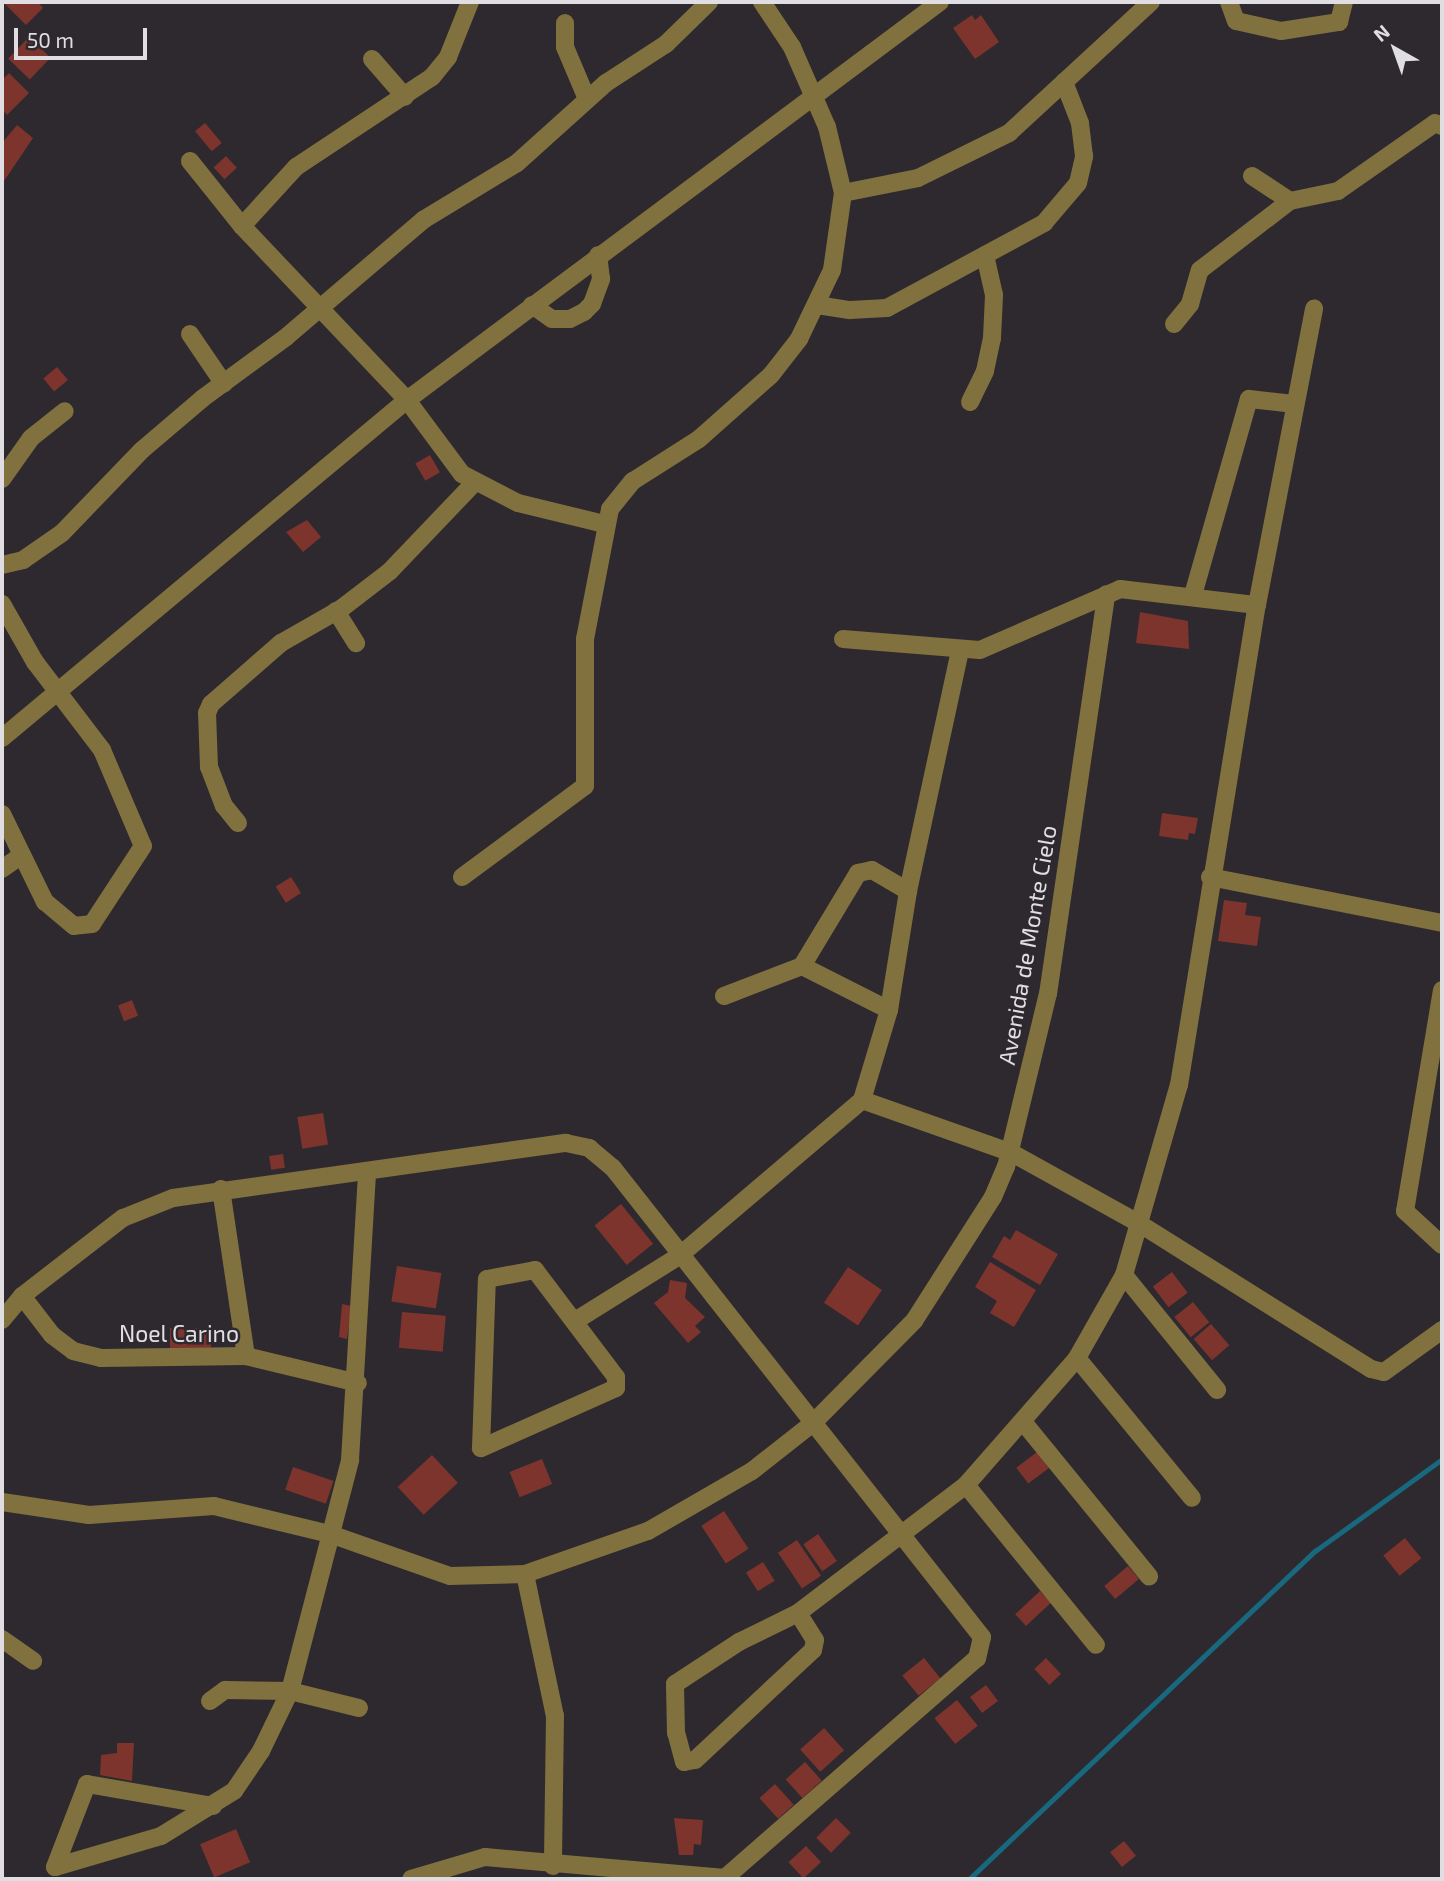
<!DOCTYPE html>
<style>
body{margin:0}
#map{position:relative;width:1444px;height:1881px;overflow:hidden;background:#2d292f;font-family:"Exo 2",sans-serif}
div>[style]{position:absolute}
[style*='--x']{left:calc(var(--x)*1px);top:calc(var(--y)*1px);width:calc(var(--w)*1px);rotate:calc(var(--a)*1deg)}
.stream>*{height:5px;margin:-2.5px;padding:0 2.5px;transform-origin:2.5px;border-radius:2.5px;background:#186880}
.building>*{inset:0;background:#7c342c;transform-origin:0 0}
.minor>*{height:18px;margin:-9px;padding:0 9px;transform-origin:9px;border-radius:9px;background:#80713e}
span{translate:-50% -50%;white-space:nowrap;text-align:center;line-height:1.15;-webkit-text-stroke:5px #2d292f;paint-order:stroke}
.street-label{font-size:23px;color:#e0dee2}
.frame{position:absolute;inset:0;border:4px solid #e0dee2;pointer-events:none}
.north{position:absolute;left:1360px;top:14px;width:70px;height:70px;-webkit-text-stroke:5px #2d292f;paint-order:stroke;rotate:320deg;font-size:19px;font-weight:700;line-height:28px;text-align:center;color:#e0dee2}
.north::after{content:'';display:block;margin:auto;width:24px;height:32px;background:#e0dee2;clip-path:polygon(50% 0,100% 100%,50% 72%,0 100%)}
.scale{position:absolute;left:14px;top:28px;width:133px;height:32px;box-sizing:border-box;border:4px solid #e0dee2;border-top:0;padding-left:9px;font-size:21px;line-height:24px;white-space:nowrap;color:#e0dee2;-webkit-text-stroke:5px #2d292f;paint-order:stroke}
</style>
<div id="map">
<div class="stream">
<i style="--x:969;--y:1879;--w:477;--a:-43.5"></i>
<i style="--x:1315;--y:1551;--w:157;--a:-35.9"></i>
</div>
<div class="building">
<i style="clip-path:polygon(3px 2px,38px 2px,43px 8px,26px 25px)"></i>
<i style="clip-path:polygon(972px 15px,975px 20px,981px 15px,999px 42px,975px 59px,953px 28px)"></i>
<i style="left:29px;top:37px;width:30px;height:30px;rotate:44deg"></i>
<i style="clip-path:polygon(9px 73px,29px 93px,7px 115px,2px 110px,2px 80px)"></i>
<i style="left:205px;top:123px;width:26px;height:13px;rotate:50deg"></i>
<i style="clip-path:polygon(17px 125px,33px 138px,2px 184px,2px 143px)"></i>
<i style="left:226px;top:156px;width:16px;height:17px;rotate:47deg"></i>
<i style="left:57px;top:367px;width:17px;height:18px;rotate:50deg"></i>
<i style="left:430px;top:455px;width:20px;height:17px;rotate:60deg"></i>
<i style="clip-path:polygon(307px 520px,321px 537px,303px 552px,286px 532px)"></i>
<i style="clip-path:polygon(1140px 612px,1188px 621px,1189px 649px,1136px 643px)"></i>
<i style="clip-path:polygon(1162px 813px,1198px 818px,1195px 834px,1189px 833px,1188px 840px,1159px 836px)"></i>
<i style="left:291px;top:877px;width:19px;height:18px;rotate:58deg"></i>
<i style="clip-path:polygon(1224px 900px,1247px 903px,1245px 915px,1261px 917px,1257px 946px,1218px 941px)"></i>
<i style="left:132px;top:1000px;width:17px;height:15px;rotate:69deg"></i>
<i style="left:323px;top:1113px;width:32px;height:26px;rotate:81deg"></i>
<i style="left:283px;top:1154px;width:14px;height:14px;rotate:82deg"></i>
<i style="left:621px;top:1204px;width:51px;height:34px;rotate:51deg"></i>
<i style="clip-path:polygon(1016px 1230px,1058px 1254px,1040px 1285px,992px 1257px,1004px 1236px,1010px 1240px)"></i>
<i style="clip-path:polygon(990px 1262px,1036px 1290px,1014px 1327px,990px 1313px,997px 1301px,975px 1287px)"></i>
<i style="left:397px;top:1266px;width:45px;height:36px;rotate:9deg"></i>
<i style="left:848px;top:1267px;width:41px;height:43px;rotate:34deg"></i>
<i style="left:1172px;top:1272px;width:26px;height:24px;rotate:53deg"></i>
<i style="clip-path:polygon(670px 1280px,687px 1283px,685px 1298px,705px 1317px,695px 1326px,701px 1332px,688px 1343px,654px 1303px,668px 1292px)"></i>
<i style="left:1193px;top:1302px;width:26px;height:24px;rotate:51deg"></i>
<i style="clip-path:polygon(342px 1304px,352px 1306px,347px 1339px,339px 1337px)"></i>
<i style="left:402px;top:1312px;width:44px;height:36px;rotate:5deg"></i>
<i style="left:1211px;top:1324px;width:28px;height:23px;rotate:49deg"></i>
<i style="left:211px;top:1328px;width:24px;height:41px;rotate:90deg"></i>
<i style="left:1037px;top:1452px;width:20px;height:26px;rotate:53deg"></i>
<i style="left:432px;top:1455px;width:38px;height:47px;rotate:47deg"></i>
<i style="left:542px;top:1459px;width:27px;height:35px;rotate:68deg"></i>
<i style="left:293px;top:1467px;width:43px;height:24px;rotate:19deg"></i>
<i style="left:724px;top:1511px;width:45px;height:27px;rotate:57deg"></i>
<i style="left:818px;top:1534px;width:33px;height:18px;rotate:55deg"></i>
<i style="left:1405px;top:1538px;width:26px;height:28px;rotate:51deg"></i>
<i style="left:797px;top:1540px;width:43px;height:23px;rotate:56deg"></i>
<i style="left:763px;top:1562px;width:22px;height:20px;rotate:58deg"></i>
<i style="left:1128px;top:1566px;width:17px;height:31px;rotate:50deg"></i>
<i style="left:1040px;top:1591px;width:16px;height:34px;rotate:47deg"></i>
<i style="left:924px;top:1658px;width:26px;height:28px;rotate:51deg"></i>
<i style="left:1046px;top:1658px;width:22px;height:16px;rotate:47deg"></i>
<i style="left:986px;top:1685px;width:20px;height:20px;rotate:53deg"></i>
<i style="left:957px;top:1700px;width:33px;height:29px;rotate:51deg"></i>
<i style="left:824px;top:1728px;width:30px;height:32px;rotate:48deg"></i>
<i style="clip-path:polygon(117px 1743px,134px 1743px,132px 1781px,100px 1775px,101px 1755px,117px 1753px)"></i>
<i style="left:805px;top:1762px;width:25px;height:26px;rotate:48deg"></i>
<i style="left:775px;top:1784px;width:28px;height:21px;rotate:48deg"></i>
<i style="clip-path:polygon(674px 1818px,703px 1820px,701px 1845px,694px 1844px,693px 1855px,679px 1855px)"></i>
<i style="left:836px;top:1818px;width:21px;height:28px;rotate:45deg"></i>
<i style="left:236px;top:1829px;width:36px;height:39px;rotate:67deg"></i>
<i style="left:1124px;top:1841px;width:19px;height:18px;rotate:51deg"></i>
<i style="left:806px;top:1846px;width:22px;height:24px;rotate:47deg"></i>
</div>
<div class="minor">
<i style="--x:1229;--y:2;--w:20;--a:70"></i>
<i style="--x:1236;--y:21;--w:46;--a:12.5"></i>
<i style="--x:1281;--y:31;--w:59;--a:-8.8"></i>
<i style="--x:1339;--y:22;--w:21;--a:-76"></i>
<i style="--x:565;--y:23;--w:24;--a:90"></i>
<i style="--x:565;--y:47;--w:56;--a:67.1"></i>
<i style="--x:372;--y:59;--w:50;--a:49"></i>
<i style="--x:190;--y:161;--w:83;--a:51.3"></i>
<i style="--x:242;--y:226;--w:240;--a:46.5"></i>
<i style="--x:407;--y:400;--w:92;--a:53.4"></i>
<i style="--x:462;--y:474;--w:63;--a:27.4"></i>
<i style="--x:518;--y:503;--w:89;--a:13.7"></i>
<i style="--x:1252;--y:176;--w:45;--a:33.3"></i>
<i style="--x:843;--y:193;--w:76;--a:-11.3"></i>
<i style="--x:918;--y:178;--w:102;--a:-26.3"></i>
<i style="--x:1009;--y:133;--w:193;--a:-42.7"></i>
<i style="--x:242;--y:226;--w:80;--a:-47.5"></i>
<i style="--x:296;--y:167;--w:163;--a:-33.5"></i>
<i style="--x:432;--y:77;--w:26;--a:-51"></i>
<i style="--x:448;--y:57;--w:59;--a:-68.2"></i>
<i style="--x:532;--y:305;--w:24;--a:35"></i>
<i style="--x:552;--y:319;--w:18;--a:0"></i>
<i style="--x:570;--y:319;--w:16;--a:-27"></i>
<i style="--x:584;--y:312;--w:11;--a:-45"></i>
<i style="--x:592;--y:304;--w:27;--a:-70"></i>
<i style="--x:601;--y:279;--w:24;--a:-97"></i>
<i style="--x:817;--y:305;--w:33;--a:9"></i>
<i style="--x:850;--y:310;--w:37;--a:-3"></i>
<i style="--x:887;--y:308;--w:179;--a:-28.4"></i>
<i style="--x:1044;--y:223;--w:52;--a:-49.6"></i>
<i style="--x:1078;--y:183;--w:28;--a:-77"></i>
<i style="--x:1084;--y:156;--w:33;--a:-97"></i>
<i style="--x:1080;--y:123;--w:44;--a:-111.3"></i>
<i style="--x:1174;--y:324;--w:26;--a:-51"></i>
<i style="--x:1190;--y:304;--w:35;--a:-74"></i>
<i style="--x:1200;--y:270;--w:113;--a:-37.5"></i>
<i style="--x:1290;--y:201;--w:49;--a:-11.8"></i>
<i style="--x:1338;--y:191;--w:118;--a:-35"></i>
<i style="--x:1435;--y:123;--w:8;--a:23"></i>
<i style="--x:190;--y:334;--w:60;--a:55.8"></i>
<i style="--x:970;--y:402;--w:34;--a:-64"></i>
<i style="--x:985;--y:371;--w:34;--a:-78"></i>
<i style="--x:992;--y:338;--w:43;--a:-87.3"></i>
<i style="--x:994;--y:295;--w:41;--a:-102.7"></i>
<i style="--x:2;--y:479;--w:50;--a:-54.7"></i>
<i style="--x:31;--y:438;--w:43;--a:-38.5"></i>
<i style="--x:2;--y:565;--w:22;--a:-13"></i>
<i style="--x:23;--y:560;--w:47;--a:-34.7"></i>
<i style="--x:62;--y:533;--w:115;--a:-46.1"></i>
<i style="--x:142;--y:450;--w:80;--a:-40.4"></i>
<i style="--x:203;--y:398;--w:102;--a:-36.2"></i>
<i style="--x:285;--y:338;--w:182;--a:-40.5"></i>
<i style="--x:423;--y:220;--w:110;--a:-31.2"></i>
<i style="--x:517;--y:163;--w:120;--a:-42"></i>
<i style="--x:606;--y:83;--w:72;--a:-33"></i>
<i style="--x:666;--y:44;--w:60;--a:-44.3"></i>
<i style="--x:1193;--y:595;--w:204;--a:-74.1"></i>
<i style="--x:1249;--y:399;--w:45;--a:6.3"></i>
<i style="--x:2;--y:604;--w:67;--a:60.4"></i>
<i style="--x:35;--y:662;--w:111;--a:52.7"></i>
<i style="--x:102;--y:750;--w:104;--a:66.9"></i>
<i style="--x:143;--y:846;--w:93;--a:123.2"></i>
<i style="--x:92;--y:924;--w:18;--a:174"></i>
<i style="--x:74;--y:926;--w:38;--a:-140"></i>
<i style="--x:45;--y:902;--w:98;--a:-116"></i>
<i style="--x:336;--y:611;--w:38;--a:58"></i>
<i style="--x:843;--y:639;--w:137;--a:4.6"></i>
<i style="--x:980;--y:650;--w:153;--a:-23.5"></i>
<i style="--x:1120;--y:589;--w:138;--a:6.7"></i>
<i style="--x:2;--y:738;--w:528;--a:-39.85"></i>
<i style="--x:407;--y:400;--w:665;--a:-36.75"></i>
<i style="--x:238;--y:823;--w:22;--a:-129"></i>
<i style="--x:224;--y:806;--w:42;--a:-111"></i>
<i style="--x:209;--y:767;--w:54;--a:-92.1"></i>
<i style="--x:207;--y:713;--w:10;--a:-66"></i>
<i style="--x:211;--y:704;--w:93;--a:-41.1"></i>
<i style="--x:281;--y:643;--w:70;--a:-29.8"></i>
<i style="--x:342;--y:608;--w:61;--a:-37.6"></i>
<i style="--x:390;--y:571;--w:122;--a:-46.3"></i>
<i style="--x:2;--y:869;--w:24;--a:-35"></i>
<i style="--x:462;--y:877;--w:153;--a:-36.5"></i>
<i style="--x:585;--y:786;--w:147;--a:-90"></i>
<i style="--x:585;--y:639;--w:132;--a:-79.1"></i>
<i style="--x:610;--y:509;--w:36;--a:-51"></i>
<i style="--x:633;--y:481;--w:78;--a:-32.5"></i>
<i style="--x:699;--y:439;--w:96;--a:-41.6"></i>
<i style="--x:771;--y:375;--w:46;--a:-52.1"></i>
<i style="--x:799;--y:339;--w:76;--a:-64.4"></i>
<i style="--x:832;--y:270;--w:78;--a:-81.9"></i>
<i style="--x:843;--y:193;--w:68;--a:-103.6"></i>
<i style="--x:827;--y:127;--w:87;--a:-113.6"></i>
<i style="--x:792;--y:47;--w:54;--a:-123.7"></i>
<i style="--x:1210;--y:877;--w:237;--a:11.2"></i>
<i style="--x:802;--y:966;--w:97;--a:26.8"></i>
<i style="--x:1442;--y:990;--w:224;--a:99.5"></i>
<i style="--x:1405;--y:1211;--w:50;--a:42.6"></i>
<i style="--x:724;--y:996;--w:84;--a:-21"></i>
<i style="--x:802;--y:966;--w:109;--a:-58.9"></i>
<i style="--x:858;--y:873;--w:14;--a:-12"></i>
<i style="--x:872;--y:870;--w:42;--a:30.3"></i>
<i style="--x:862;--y:1100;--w:157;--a:19.4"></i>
<i style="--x:1010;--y:1152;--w:149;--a:29"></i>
<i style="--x:1140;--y:1224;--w:273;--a:32.1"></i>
<i style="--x:1371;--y:1369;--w:13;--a:13"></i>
<i style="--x:1384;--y:1372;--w:72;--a:-35.9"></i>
<i style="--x:221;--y:1189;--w:169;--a:81.5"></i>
<i style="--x:535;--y:1270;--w:134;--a:52.9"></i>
<i style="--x:616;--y:1377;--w:11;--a:90"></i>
<i style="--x:616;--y:1388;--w:148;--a:156"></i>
<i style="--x:481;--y:1448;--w:169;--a:-88"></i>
<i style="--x:487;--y:1279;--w:49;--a:-10.6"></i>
<i style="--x:1124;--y:1275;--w:148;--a:51"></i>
<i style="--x:22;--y:1296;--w:49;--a:52.4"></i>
<i style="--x:52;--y:1335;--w:26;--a:37"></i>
<i style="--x:73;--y:1351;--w:29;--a:14"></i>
<i style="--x:101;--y:1358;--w:145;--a:-0.8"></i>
<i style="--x:246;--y:1356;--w:115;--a:13.6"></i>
<i style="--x:2;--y:1320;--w:31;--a:-50"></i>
<i style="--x:22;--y:1296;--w:128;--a:-37.7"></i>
<i style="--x:123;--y:1218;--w:54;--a:-21.8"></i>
<i style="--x:173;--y:1198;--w:397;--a:-8"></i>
<i style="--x:566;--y:1143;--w:24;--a:12"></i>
<i style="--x:589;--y:1148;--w:31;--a:40"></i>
<i style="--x:613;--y:1168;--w:597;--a:51.81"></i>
<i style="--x:982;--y:1637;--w:22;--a:103"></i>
<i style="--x:977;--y:1658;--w:335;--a:138.9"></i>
<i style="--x:725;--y:1878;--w:241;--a:-175"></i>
<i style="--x:485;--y:1857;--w:77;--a:163.4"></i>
<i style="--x:575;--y:1321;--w:123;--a:-32"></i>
<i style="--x:679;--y:1256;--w:240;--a:-40.4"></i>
<i style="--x:862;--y:1100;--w:94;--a:-73.3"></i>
<i style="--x:889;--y:1010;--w:121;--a:-80.9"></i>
<i style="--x:908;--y:891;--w:246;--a:-77.8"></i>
<i style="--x:1077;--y:1358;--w:181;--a:50.6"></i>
<i style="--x:1024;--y:1423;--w:198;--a:50.8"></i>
<i style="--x:966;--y:1485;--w:206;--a:50.9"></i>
<i style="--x:2;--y:1502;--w:88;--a:8.5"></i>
<i style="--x:89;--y:1515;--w:125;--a:-4.1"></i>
<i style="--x:214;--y:1506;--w:119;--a:13.6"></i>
<i style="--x:330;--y:1534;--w:127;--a:19.3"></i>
<i style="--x:450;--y:1576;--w:75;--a:-1.5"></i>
<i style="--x:525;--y:1574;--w:130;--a:-19.3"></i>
<i style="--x:648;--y:1531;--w:120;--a:-30"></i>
<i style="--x:752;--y:1471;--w:78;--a:-38.2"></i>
<i style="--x:813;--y:1423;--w:144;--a:-45.3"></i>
<i style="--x:914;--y:1321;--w:147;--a:-57.5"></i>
<i style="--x:993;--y:1197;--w:33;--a:-67"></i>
<i style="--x:1006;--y:1167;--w:178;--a:-76.4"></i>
<i style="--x:1048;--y:994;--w:404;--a:-81.7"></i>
<i style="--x:525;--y:1574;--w:145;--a:78.1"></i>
<i style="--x:555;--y:1716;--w:150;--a:90.8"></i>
<i style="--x:798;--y:1613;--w:211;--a:-37.3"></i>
<i style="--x:966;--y:1485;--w:169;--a:-48.8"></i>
<i style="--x:1077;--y:1358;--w:95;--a:-60.5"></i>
<i style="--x:1124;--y:1275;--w:198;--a:-73.9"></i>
<i style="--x:1179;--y:1085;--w:486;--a:-80.8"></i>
<i style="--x:1257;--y:605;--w:302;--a:-79.1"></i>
<i style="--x:798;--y:1613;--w:32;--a:58"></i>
<i style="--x:815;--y:1640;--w:10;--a:101"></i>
<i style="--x:813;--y:1650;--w:161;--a:137"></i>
<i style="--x:695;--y:1760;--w:11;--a:170"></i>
<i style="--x:684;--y:1762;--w:30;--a:-105"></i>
<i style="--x:676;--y:1733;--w:49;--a:-91.2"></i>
<i style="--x:675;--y:1684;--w:77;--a:-33.3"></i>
<i style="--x:739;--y:1642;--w:66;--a:-26.2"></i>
<i style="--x:2;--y:1639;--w:38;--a:35"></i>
<i style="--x:210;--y:1701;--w:19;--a:-36"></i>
<i style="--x:225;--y:1690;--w:65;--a:0.9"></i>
<i style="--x:290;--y:1691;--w:71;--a:13.8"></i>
<i style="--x:55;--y:1867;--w:110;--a:-16.3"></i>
<i style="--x:161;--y:1836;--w:86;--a:-31.7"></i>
<i style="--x:234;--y:1791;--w:48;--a:-56"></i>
<i style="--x:261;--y:1751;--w:67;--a:-64.2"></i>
<i style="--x:290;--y:1691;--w:239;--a:-75.4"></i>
<i style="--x:350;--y:1460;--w:289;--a:-86.6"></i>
<i style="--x:55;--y:1867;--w:89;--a:-68.9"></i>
<i style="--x:87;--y:1784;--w:128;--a:9.9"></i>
</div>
<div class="street-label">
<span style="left:1027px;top:945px;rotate:-80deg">Avenida de Monte Cielo</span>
<span style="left:179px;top:1333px">Noel Carino</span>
</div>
<div class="frame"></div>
<div class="north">N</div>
<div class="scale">50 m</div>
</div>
